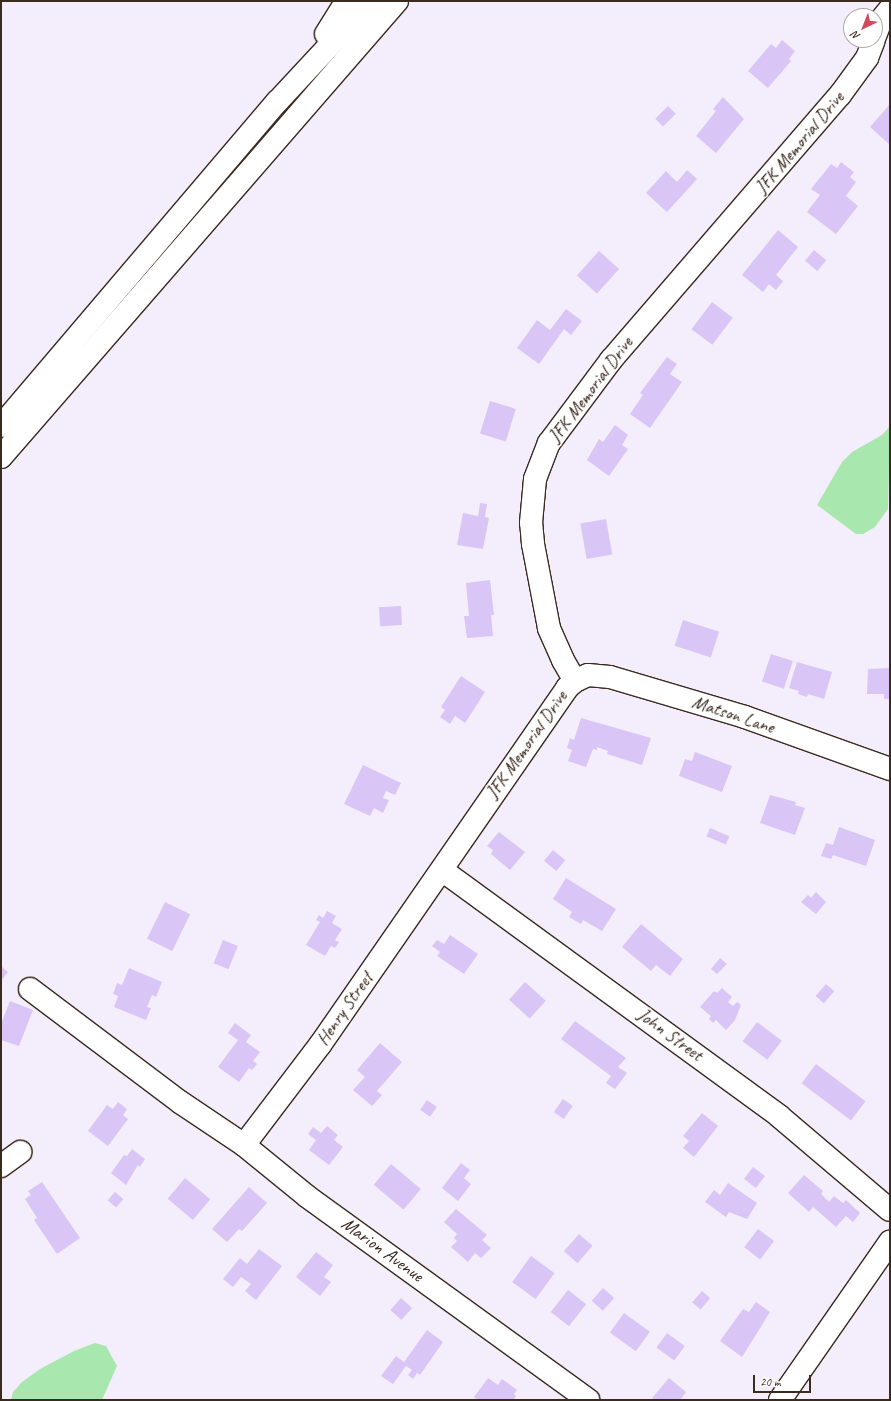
<!DOCTYPE html>
<style>
body{margin:0}
#map{position:relative;width:891px;height:1401px;overflow:hidden;background:#f4eefc;font-family:Caveat,sans-serif}
div>[style]{position:absolute}
[style*='--x']{left:calc(var(--x)*1px);top:calc(var(--y)*1px);width:calc(var(--w)*1px);rotate:calc(var(--a)*1deg)}
.green>*{inset:0;background:#a8e7ae}
.building>*{inset:0;background:#d9c5f6;transform-origin:0 0}
.roads{filter:drop-shadow(1px 0 #3b2a1e) drop-shadow(-1px 0 #3b2a1e) drop-shadow(0 1px #3b2a1e) drop-shadow(0 -1px #3b2a1e)}
.minor>*{height:22px;margin:-11px;padding:0 11px;transform-origin:11px;border-radius:11px;background:#fff}
.highway>*{height:22px;margin:-11px;padding:0 11px;transform-origin:11px;border-radius:11px;background:#fff}
span{translate:-50% -50%;white-space:nowrap;text-align:center;line-height:1.15;-webkit-text-stroke:3px #fff;paint-order:stroke}
.street-label{font-size:19px;color:#3b2a1e}
.frame{position:absolute;inset:0;border:2px solid #3b2a1e;pointer-events:none}
.north{position:absolute;left:843px;top:8px;width:40px;height:40px;box-sizing:border-box;background:#fff;border:1px solid #b1aaa5;border-radius:50%;rotate:223deg;font-size:11px;font-weight:700;line-height:16px;text-align:center;color:#3b2a1e}
.north::after{content:'';display:block;margin:auto;width:14px;height:18px;background:#d1495b;clip-path:polygon(50% 0,100% 100%,50% 72%,0 100%)}
.scale{position:absolute;left:753px;top:1375px;width:58px;height:18px;box-sizing:border-box;border:2px solid #3b2a1e;border-top:0;padding-left:5px;font-size:12px;line-height:14px;white-space:nowrap;color:#3b2a1e;-webkit-text-stroke:3px #fff;paint-order:stroke}
</style>
<div id="map">
<div class="green">
<i style="clip-path:polygon(890px 426px,888px 509px,875px 527px,863px 534px,856px 534px,817px 505px,842px 462px,852px 452px,882px 435px)"></i>
<i style="clip-path:polygon(95px 1343px,106px 1346px,117px 1366px,102px 1400px,11px 1400px,13px 1392px,22px 1382px,40px 1369px,74px 1351px)"></i>
</div>
<div class="building">
<i style="clip-path:polygon(782px 40px,795px 51px,789px 59px,791px 61px,768px 88px,748px 71px,771px 44px,776px 48px)"></i>
<i style="clip-path:polygon(723px 97px,744px 119px,716px 153px,696px 136px,716px 111px,713px 109px)"></i>
<i style="clip-path:polygon(890px 104px,890px 142px,889px 144px,870px 127px)"></i>
<i style="left:668px;top:106px;width:11px;height:18px;rotate:45deg"></i>
<i style="clip-path:polygon(841px 162px,854px 172px,850px 177px,856px 182px,846px 196px,858px 206px,836px 234px,807px 212px,820px 195px,811px 189px,831px 164px,837px 168px)"></i>
<i style="clip-path:polygon(687px 170px,697px 179px,667px 212px,646px 193px,666px 171px,677px 182px)"></i>
<i style="clip-path:polygon(778px 230px,798px 247px,776px 275px,783px 281px,776px 290px,769px 284px,763px 292px,742px 275px)"></i>
<i style="left:814px;top:250px;width:16px;height:14px;rotate:40deg"></i>
<i style="left:599px;top:251px;width:27px;height:33px;rotate:42deg"></i>
<i style="left:712px;top:302px;width:26px;height:34px;rotate:37deg"></i>
<i style="clip-path:polygon(566px 309px,582px 321px,571px 335px,564px 329px,539px 364px,517px 348px,537px 320px,550px 330px)"></i>
<i style="clip-path:polygon(667px 357px,677px 364px,670px 374px,682px 382px,650px 428px,630px 414px,643px 395px,640px 393px)"></i>
<i style="left:490px;top:401px;width:27px;height:34px;rotate:17deg"></i>
<i style="clip-path:polygon(615px 425px,628px 435px,622px 445px,628px 449px,609px 476px,587px 460px,599px 439px,603px 442px)"></i>
<i style="clip-path:polygon(480px 503px,487px 504px,485px 517px,489px 518px,483px 549px,457px 545px,463px 513px,478px 516px)"></i>
<i style="left:606px;top:519px;width:36px;height:26px;rotate:80deg"></i>
<i style="clip-path:polygon(490px 580px,494px 615px,491px 615px,493px 636px,467px 638px,464px 616px,469px 616px,466px 583px)"></i>
<i style="left:401px;top:606px;width:19px;height:22px;rotate:87deg"></i>
<i style="left:683px;top:620px;width:38px;height:27px;rotate:18deg"></i>
<i style="left:771px;top:654px;width:23px;height:29px;rotate:18deg"></i>
<i style="clip-path:polygon(797px 662px,832px 672px,824px 699px,808px 694px,807px 697px,798px 694px,799px 691px,789px 688px)"></i>
<i style="clip-path:polygon(890px 668px,890px 699px,884px 699px,884px 694px,867px 694px,868px 669px)"></i>
<i style="clip-path:polygon(461px 676px,485px 692px,465px 723px,455px 716px,450px 724px,440px 717px,445px 710px,441px 707px)"></i>
<i style="clip-path:polygon(581px 718px,651px 738px,642px 765px,607px 754px,608px 751px,597px 747px,597px 750px,593px 749px,586px 767px,568px 761px,572px 750px,567px 748px,570px 738px,574px 740px)"></i>
<i style="clip-path:polygon(695px 752px,732px 766px,722px 792px,679px 776px,685px 759px,692px 761px)"></i>
<i style="clip-path:polygon(363px 765px,401px 783px,395px 795px,386px 791px,383px 798px,389px 800px,383px 813px,374px 808px,370px 816px,344px 804px)"></i>
<i style="clip-path:polygon(770px 795px,796px 802px,795px 805px,805px 808px,795px 835px,760px 823px)"></i>
<i style="clip-path:polygon(839px 827px,875px 840px,866px 866px,833px 855px,831px 859px,821px 856px,826px 843px,833px 845px)"></i>
<i style="left:710px;top:828px;width:21px;height:9px;rotate:23deg"></i>
<i style="clip-path:polygon(499px 832px,525px 852px,510px 870px,491px 854px,493px 850px,487px 846px)"></i>
<i style="left:553px;top:850px;width:16px;height:14px;rotate:40deg"></i>
<i style="clip-path:polygon(566px 878px,616px 909px,602px 931px,583px 920px,581px 924px,569px 917px,572px 912px,553px 899px)"></i>
<i style="clip-path:polygon(816px 892px,826px 902px,816px 914px,801px 902px,808px 895px,811px 898px)"></i>
<i style="left:165px;top:902px;width:28px;height:41px;rotate:26deg"></i>
<i style="clip-path:polygon(327px 911px,336px 916px,332px 923px,342px 929px,335px 940px,339px 942px,335px 948px,331px 946px,325px 956px,306px 945px,320px 922px,316px 920px,319px 915px,323px 918px)"></i>
<i style="clip-path:polygon(641px 924px,683px 959px,670px 976px,656px 965px,651px 971px,622px 947px)"></i>
<i style="clip-path:polygon(450px 935px,478px 954px,464px 974px,437px 956px,440px 952px,432px 946px,437px 940px,444px 944px)"></i>
<i style="left:223px;top:940px;width:16px;height:25px;rotate:22deg"></i>
<i style="clip-path:polygon(720px 958px,727px 964px,717px 974px,711px 969px)"></i>
<i style="clip-path:polygon(1px 966px,8px 972px,1px 981px)"></i>
<i style="clip-path:polygon(129px 968px,162px 982px,156px 997px,152px 995px,147px 1007px,151px 1008px,146px 1020px,114px 1007px,118px 996px,113px 994px,117px 983px,122px 985px)"></i>
<i style="left:525px;top:982px;width:28px;height:24px;rotate:42deg"></i>
<i style="left:826px;top:984px;width:11px;height:16px;rotate:41deg"></i>
<i style="clip-path:polygon(722px 988px,732px 997px,728px 1002px,733px 1006px,737px 1002px,741px 1005px,735px 1020px,726px 1030px,716px 1020px,713px 1023px,709px 1019px,711px 1016px,700px 1007px,714px 991px,717px 993px)"></i>
<i style="clip-path:polygon(10px 1001px,33px 1010px,19px 1046px,1px 1040px,1px 1024px)"></i>
<i style="clip-path:polygon(575px 1021px,626px 1058px,618px 1067px,627px 1073px,615px 1089px,606px 1083px,611px 1076px,561px 1039px)"></i>
<i style="left:757px;top:1022px;width:31px;height:24px;rotate:37deg"></i>
<i style="clip-path:polygon(235px 1023px,251px 1035px,246px 1042px,260px 1052px,253px 1061px,257px 1064px,252px 1070px,249px 1068px,239px 1082px,218px 1067px,238px 1040px,228px 1033px)"></i>
<i style="clip-path:polygon(380px 1043px,402px 1062px,377px 1091px,382px 1095px,372px 1106px,353px 1090px,365px 1077px,357px 1070px)"></i>
<i style="left:816px;top:1064px;width:62px;height:24px;rotate:37deg"></i>
<i style="left:563px;top:1099px;width:12px;height:16px;rotate:35deg"></i>
<i style="left:427px;top:1100px;width:12px;height:12px;rotate:35deg"></i>
<i style="clip-path:polygon(118px 1102px,127px 1109px,123px 1115px,128px 1119px,108px 1146px,88px 1131px,107px 1105px,113px 1109px)"></i>
<i style="clip-path:polygon(702px 1113px,718px 1126px,694px 1157px,683px 1148px,689px 1141px,683px 1136px)"></i>
<i style="clip-path:polygon(327px 1126px,338px 1135px,334px 1140px,343px 1147px,329px 1165px,309px 1150px,316px 1140px,308px 1134px,313px 1127px,321px 1133px)"></i>
<i style="clip-path:polygon(132px 1149px,145px 1159px,140px 1167px,138px 1165px,126px 1185px,111px 1173px,124px 1155px,127px 1156px)"></i>
<i style="clip-path:polygon(461px 1163px,470px 1170px,464px 1178px,471px 1184px,458px 1201px,442px 1188px)"></i>
<i style="left:391px;top:1164px;width:39px;height:27px;rotate:40deg"></i>
<i style="left:753px;top:1167px;width:15px;height:15px;rotate:37deg"></i>
<i style="clip-path:polygon(804px 1175px,823px 1191px,821px 1194px,829px 1202px,834px 1196px,843px 1203px,846px 1200px,860px 1213px,853px 1222px,846px 1216px,836px 1227px,813px 1207px,809px 1212px,788px 1193px)"></i>
<i style="left:185px;top:1178px;width:33px;height:27px;rotate:40deg"></i>
<i style="clip-path:polygon(42px 1182px,80px 1238px,57px 1254px,34px 1220px,37px 1218px,25px 1199px,31px 1195px,28px 1191px)"></i>
<i style="clip-path:polygon(728px 1183px,757px 1203px,747px 1219px,729px 1212px,726px 1217px,705px 1202px,714px 1190px,720px 1195px)"></i>
<i style="clip-path:polygon(249px 1187px,267px 1203px,242px 1231px,239px 1229px,227px 1242px,212px 1229px)"></i>
<i style="left:115px;top:1192px;width:11px;height:11px;rotate:41deg"></i>
<i style="clip-path:polygon(456px 1209px,487px 1235px,482px 1240px,491px 1248px,481px 1258px,475px 1253px,468px 1262px,451px 1247px,457px 1241px,454px 1238px,457px 1234px,444px 1222px)"></i>
<i style="left:758px;top:1229px;width:20px;height:23px;rotate:37deg"></i>
<i style="left:579px;top:1234px;width:18px;height:23px;rotate:41deg"></i>
<i style="clip-path:polygon(259px 1249px,282px 1266px,256px 1300px,245px 1291px,251px 1284px,241px 1277px,233px 1287px,223px 1279px,240px 1258px,247px 1264px)"></i>
<i style="clip-path:polygon(316px 1252px,333px 1265px,324px 1277px,331px 1282px,320px 1296px,296px 1277px)"></i>
<i style="left:531px;top:1256px;width:29px;height:32px;rotate:36deg"></i>
<i style="left:603px;top:1288px;width:15px;height:17px;rotate:42deg"></i>
<i style="left:568px;top:1290px;width:23px;height:28px;rotate:38deg"></i>
<i style="left:702px;top:1291px;width:11px;height:15px;rotate:41deg"></i>
<i style="left:401px;top:1298px;width:15px;height:16px;rotate:42deg"></i>
<i style="clip-path:polygon(756px 1302px,770px 1312px,742px 1357px,720px 1341px,743px 1309px,749px 1312px)"></i>
<i style="left:624px;top:1313px;width:32px;height:24px;rotate:36deg"></i>
<i style="clip-path:polygon(427px 1330px,443px 1342px,420px 1375px,417px 1373px,413px 1379px,408px 1375px,412px 1370px,406px 1366px,393px 1384px,381px 1376px,396px 1356px,404px 1362px)"></i>
<i style="left:667px;top:1333px;width:22px;height:18px;rotate:36deg"></i>
<i style="clip-path:polygon(488px 1378px,498px 1385px,502px 1379px,517px 1390px,514px 1394px,516px 1396px,513px 1400px,478px 1400px,474px 1397px)"></i>
<i style="clip-path:polygon(669px 1378px,686px 1392px,680px 1400px,655px 1400px,652px 1398px)"></i>
</div>
<div class="roads">
<div class="minor">
<i style="--x:875;--y:36;--w:17;--a:-69"></i>
<i style="--x:881;--y:20;--w:14;--a:-51"></i>
<i style="--x:575;--y:681;--w:14;--a:-25"></i>
<i style="--x:588;--y:675;--w:22;--a:5"></i>
<i style="--x:610;--y:677;--w:141;--a:16.5"></i>
<i style="--x:745;--y:717;--w:154;--a:19.7"></i>
<i style="--x:442;--y:870;--w:417;--a:36.1"></i>
<i style="--x:779;--y:1116;--w:145;--a:40.3"></i>
<i style="--x:30;--y:989;--w:188;--a:37"></i>
<i style="--x:180;--y:1102;--w:77;--a:33.9"></i>
<i style="--x:244;--y:1145;--w:82;--a:39.1"></i>
<i style="--x:308;--y:1197;--w:346;--a:35.9"></i>
<i style="--x:244;--y:1145;--w:126;--a:-52.8"></i>
<i style="--x:320;--y:1045;--w:434;--a:-55.3"></i>
<i style="--x:567;--y:688;--w:11;--a:-41"></i>
<i style="--x:575;--y:681;--w:24;--a:-120"></i>
<i style="--x:563;--y:660;--w:35;--a:-114"></i>
<i style="--x:549;--y:628;--w:86;--a:-100.8"></i>
<i style="--x:533;--y:544;--w:21;--a:-95"></i>
<i style="--x:531;--y:523;--w:44;--a:-84.8"></i>
<i style="--x:535;--y:479;--w:39;--a:-69"></i>
<i style="--x:549;--y:443;--w:104;--a:-53.2"></i>
<i style="--x:611;--y:360;--w:350;--a:-49.2"></i>
<i style="--x:840;--y:95;--w:46;--a:-53.9"></i>
<i style="--x:867;--y:58;--w:19;--a:-69"></i>
<i style="--x:1;--y:1166;--w:24;--a:-36"></i>
<i style="--x:780;--y:1400;--w:193;--a:-55.2"></i>
</div>
<div class="highway">
<i style="--x:326;--y:34;--w:39;--a:-58"></i>
<i style="--x:1;--y:426;--w:426;--a:-49.6"></i>
<i style="--x:277;--y:102;--w:138;--a:-47.1"></i>
<i style="--x:1;--y:457;--w:604;--a:-49.03"></i>
</div>
</div>
<div class="street-label">
<span style="left:800px;top:143px;rotate:-50deg">JFK Memorial Drive</span>
<span style="left:591px;top:390px;rotate:-53deg">JFK Memorial Drive</span>
<span style="left:733px;top:715px;rotate:18deg">Matson Lane</span>
<span style="left:527px;top:745px;rotate:-55deg">JFK Memorial Drive</span>
<span style="left:345px;top:1009px;rotate:-55deg">Henry Street</span>
<span style="left:670px;top:1035px;rotate:36deg">John Street</span>
<span style="left:382px;top:1250px;rotate:36deg">Marion Avenue</span>
</div>
<div class="frame"></div>
<div class="north">N</div>
<div class="scale">20 m</div>
</div>
